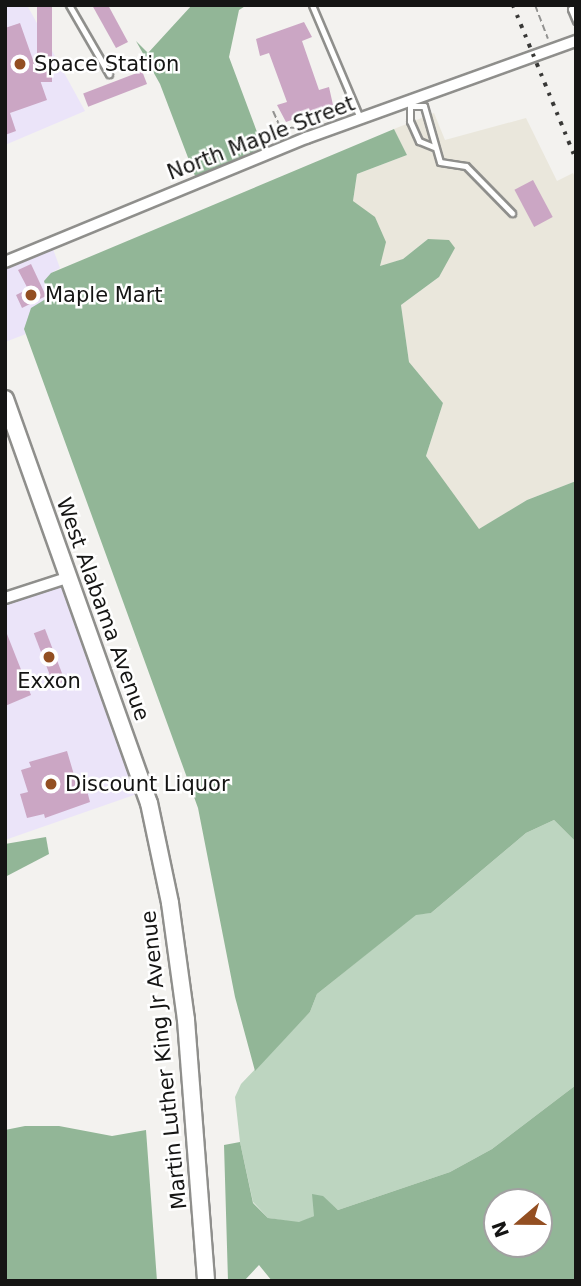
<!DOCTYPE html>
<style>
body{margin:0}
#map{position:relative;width:581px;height:1286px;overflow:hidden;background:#f3f2ef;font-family:"DejaVu Sans",sans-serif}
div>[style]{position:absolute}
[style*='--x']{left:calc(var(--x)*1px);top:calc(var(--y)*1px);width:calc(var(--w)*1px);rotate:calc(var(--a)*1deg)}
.commercial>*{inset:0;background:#ebe4f9}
.built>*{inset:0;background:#eae7dc}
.green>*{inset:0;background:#bdd5c0}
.forest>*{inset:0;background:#92b697}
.building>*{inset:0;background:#cba6c4;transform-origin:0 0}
.path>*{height:2px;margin-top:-1px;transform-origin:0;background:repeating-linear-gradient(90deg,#929290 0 7px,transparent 0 10.5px)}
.roads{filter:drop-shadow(2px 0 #8f8f8c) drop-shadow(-2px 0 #8f8f8c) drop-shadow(0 2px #8f8f8c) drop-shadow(0 -2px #8f8f8c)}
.service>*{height:5px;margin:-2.5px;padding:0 2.5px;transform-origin:2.5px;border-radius:2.5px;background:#fff}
.minor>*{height:10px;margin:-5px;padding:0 5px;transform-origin:5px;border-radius:5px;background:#fff}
.secondary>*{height:16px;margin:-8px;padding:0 8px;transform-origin:8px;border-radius:8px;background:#fff}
.rail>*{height:3.5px;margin-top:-1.75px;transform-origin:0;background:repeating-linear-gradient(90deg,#383836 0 3.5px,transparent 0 10.5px)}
.dots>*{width:19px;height:19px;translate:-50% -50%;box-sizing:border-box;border:4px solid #fff;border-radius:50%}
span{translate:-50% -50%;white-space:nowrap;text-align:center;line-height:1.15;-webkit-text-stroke:5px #fff;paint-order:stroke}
.poi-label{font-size:21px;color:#151514}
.left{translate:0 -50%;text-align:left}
.street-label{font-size:21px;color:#151514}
.frame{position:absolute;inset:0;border:7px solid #151514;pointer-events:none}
.north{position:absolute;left:483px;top:1188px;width:70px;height:70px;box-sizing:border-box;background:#fff;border:2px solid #a1a1a1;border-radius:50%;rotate:250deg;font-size:19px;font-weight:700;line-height:28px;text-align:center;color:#151514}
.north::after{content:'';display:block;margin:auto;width:24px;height:32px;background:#934f22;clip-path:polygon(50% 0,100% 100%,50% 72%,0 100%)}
</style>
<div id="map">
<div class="commercial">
<i style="clip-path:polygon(5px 5px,27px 5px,85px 111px,5px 145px)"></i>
<i style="clip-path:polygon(53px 249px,60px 268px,51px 273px,49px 297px,24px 328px,26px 334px,5px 342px,5px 269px)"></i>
<i style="clip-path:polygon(54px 587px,67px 589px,137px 794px,5px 840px,5px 605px)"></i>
</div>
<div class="built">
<i style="clip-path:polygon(434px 113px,445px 140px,526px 118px,557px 181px,573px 173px,576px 180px,576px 481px,527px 500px,478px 530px,426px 456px,443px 403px,409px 362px,401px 305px,439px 277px,428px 239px,403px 259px,380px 267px,353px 201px,357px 174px,407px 155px,394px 129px)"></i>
</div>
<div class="green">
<i style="clip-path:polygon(554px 820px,576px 842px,576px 1085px,492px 1149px,450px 1172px,338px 1210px,323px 1197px,314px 1216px,299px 1223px,268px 1218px,253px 1202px,240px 1142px,235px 1097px,241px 1084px,310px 1012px,317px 994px,416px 914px,431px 913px,526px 833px)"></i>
</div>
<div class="forest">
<i style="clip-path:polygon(192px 5px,247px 5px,239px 10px,229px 57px,263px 148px,195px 176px,160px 84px,136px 41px,148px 53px)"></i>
<i style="clip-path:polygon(394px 129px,407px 155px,357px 174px,353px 201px,375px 217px,386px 242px,380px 266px,403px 259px,428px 239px,449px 240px,455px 248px,439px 277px,401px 305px,409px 362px,443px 403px,426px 456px,479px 529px,527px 500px,576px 481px,576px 842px,554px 820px,526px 833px,431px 913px,416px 915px,317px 994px,310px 1012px,255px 1071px,235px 997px,198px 808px,24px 329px,31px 308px,49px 297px,44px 281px,51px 273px)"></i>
<i style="clip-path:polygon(46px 837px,49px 854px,5px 877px,5px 844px)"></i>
<i style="clip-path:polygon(evenodd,576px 1085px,576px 1281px,272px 1281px,259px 1265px,244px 1281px,228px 1281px,224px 1145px,240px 1142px,253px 1203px,268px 1218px,299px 1222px,314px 1216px,312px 1194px,323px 1196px,338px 1210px,450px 1172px,492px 1149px,576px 1085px,539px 1202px,539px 1244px,497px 1244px,497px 1202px,539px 1202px)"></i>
<i style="clip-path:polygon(25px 1126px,59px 1126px,112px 1136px,146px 1130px,157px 1281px,5px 1281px,5px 1130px)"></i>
</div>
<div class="building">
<i style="left:37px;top:5px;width:15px;height:77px"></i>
<i style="clip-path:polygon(92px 5px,108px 5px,128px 42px,116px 48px)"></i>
<i style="clip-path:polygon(304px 22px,312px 37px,302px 41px,319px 90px,329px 87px,333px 105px,286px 122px,277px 105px,287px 102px,269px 53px,260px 56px,256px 39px)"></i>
<i style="clip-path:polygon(20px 23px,47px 100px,10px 113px,16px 131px,5px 135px,5px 28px)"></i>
<i style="left:142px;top:71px;width:14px;height:63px;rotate:69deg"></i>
<i style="left:533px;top:180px;width:42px;height:21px;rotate:62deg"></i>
<i style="clip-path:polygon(31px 264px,46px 296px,22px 308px,16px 295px,28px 289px,18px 270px)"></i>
<i style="clip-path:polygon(5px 629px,31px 695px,5px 706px)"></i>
<i style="left:45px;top:629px;width:56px;height:12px;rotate:69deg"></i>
<i style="clip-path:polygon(67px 751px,77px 785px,85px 783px,90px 802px,45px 818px,44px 814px,27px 818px,20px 794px,28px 792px,21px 770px,31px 767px,29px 762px)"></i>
</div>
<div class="path">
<i style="--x:535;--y:5;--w:36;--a:69"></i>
<i style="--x:273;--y:111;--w:17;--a:66"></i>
<i style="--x:280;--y:127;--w:22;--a:3"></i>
</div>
<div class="roads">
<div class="service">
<i style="--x:69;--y:5;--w:80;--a:59.9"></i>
<i style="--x:312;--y:5;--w:123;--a:67"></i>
<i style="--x:576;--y:8;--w:5;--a:169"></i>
<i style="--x:571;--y:9;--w:13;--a:67"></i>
<i style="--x:410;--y:103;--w:18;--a:90"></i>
<i style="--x:410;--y:121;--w:22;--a:66"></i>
<i style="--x:419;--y:141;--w:16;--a:22"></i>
<i style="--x:411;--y:106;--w:13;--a:0"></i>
<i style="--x:424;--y:106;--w:58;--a:74.1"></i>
<i style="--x:440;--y:162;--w:26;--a:9"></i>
<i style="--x:466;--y:166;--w:66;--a:45.6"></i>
</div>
<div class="minor">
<i style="--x:5;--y:262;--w:326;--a:-22.4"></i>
<i style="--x:306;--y:138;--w:287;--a:-19.8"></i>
<i style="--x:5;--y:598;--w:68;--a:-17.9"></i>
</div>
<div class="secondary">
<i style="--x:5;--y:399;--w:429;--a:70.4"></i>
<i style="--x:149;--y:803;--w:102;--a:78.1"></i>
<i style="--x:170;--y:903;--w:118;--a:82.2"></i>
<i style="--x:186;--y:1020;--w:262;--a:85.6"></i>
</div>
</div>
<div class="rail">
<i style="--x:513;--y:5;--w:166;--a:67.8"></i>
</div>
<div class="dots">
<i style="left:20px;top:64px;background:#934f22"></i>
<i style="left:31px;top:295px;background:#934f22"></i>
<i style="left:49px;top:657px;background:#934f22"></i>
<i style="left:51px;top:784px;background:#934f22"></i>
</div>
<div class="poi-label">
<span class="left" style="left:34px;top:64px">Space Station</span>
<span class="left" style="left:45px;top:295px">Maple Mart</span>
<span style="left:49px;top:681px">Exxon</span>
<span class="left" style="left:65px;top:784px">Discount Liquor</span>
</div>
<div class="street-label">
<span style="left:261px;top:138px;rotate:-21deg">North Maple Street</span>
<span style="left:103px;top:609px;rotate:70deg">West Alabama Avenue</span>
<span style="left:164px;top:1060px;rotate:-96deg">Martin Luther King Jr Avenue</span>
</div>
<div class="frame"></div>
<div class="north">N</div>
</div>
